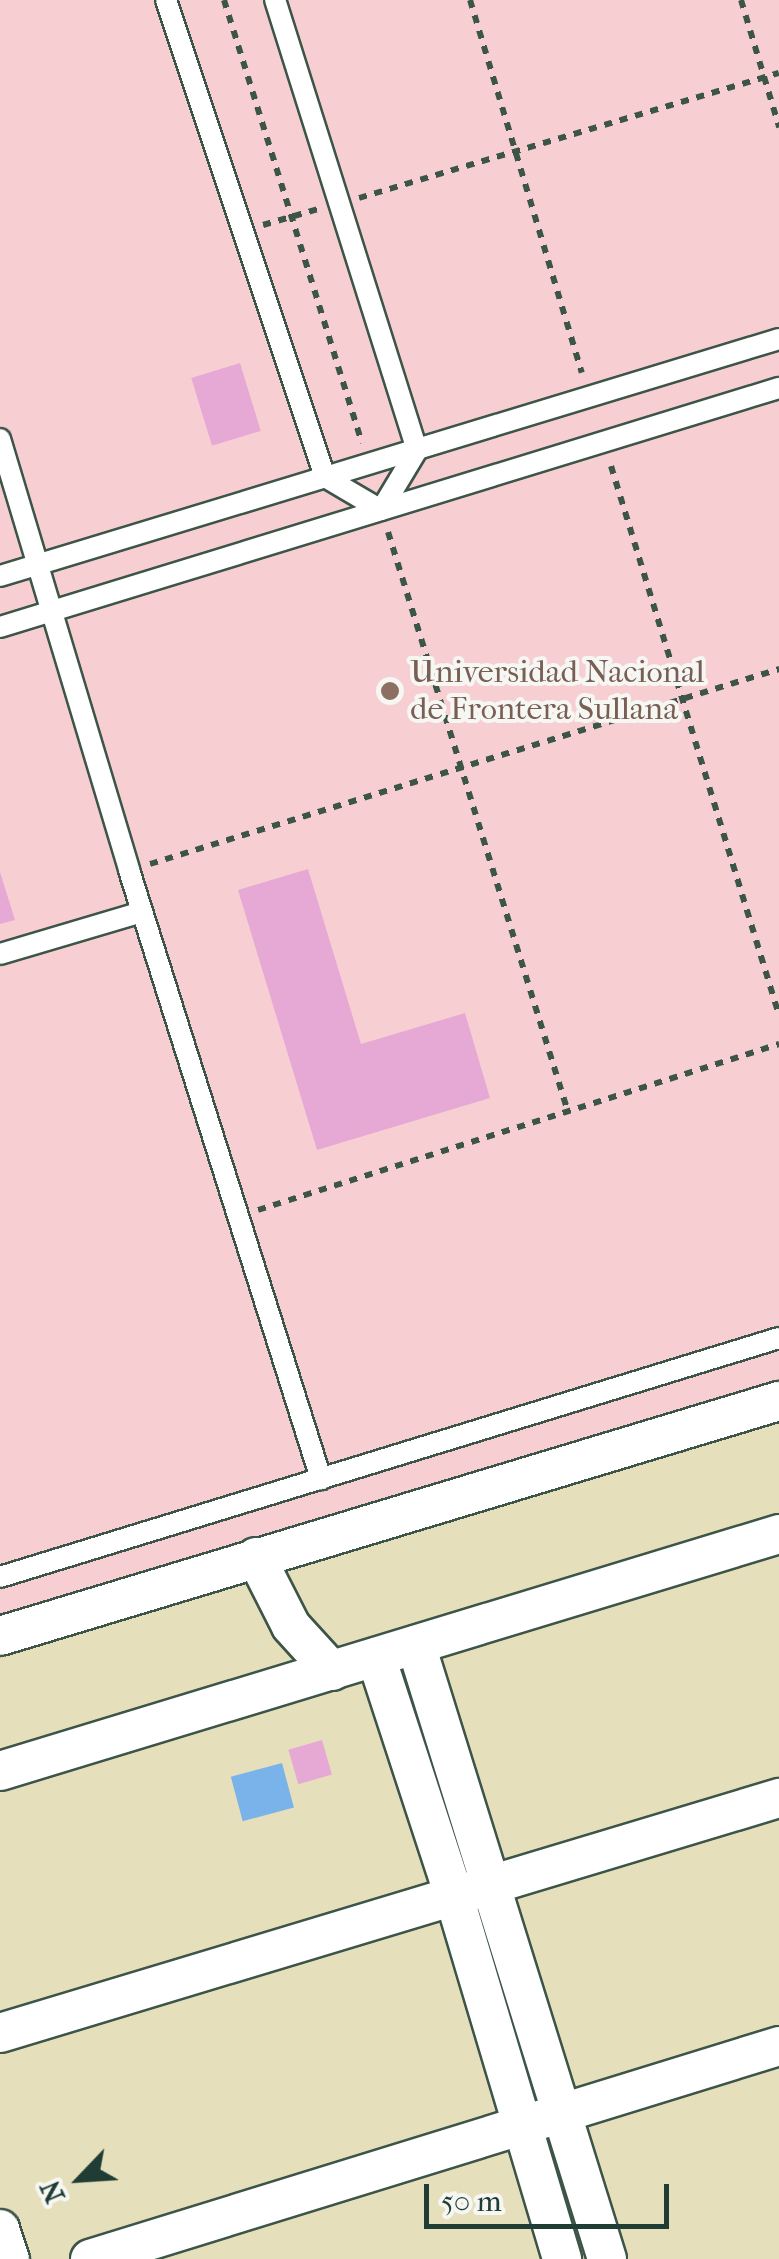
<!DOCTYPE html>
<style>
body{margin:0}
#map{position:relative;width:779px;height:2259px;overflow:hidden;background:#e6dfbb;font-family:"IM FELL French Canon",serif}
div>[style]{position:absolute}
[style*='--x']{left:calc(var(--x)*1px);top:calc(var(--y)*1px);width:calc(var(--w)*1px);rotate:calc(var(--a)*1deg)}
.built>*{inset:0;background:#f7cfd2}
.water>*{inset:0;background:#79b3ea;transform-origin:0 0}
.building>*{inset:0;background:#e6a9d6;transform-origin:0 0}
.path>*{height:6px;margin-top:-3px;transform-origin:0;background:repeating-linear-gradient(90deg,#3d5548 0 8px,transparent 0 16px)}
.roads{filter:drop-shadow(2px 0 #3d5548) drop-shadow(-2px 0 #3d5548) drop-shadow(0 2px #3d5548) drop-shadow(0 -2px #3d5548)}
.lane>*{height:20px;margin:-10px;padding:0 10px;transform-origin:10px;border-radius:10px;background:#fff}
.street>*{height:38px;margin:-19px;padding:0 19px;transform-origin:19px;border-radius:19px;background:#fff}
.dots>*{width:28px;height:28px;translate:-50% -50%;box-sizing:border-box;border:5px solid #f6f6f2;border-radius:50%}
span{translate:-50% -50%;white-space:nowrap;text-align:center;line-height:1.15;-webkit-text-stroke:8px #f6f6f2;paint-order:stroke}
.education-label{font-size:32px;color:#785e54}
.left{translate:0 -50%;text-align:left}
.north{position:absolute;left:30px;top:2129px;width:100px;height:100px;-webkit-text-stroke:8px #f6f6f2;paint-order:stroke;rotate:245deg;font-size:28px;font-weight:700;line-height:40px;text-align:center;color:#1f3d34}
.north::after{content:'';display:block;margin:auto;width:35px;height:45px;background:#1f3d34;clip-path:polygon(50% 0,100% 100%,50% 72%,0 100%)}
.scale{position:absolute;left:424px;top:2184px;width:245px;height:45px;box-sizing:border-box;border:5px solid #1f3d34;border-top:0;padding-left:12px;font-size:30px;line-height:35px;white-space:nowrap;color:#1f3d34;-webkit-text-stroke:8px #f6f6f2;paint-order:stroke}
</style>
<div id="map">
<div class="built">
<i style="clip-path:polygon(0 0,779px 0,779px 1382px,0 1620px)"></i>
</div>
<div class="water">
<i style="left:282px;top:1763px;width:46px;height:53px;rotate:75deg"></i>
</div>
<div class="building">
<i style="left:240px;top:363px;width:71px;height:51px;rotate:73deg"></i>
<i style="clip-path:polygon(308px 869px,361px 1044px,465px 1013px,490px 1098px,317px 1150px,238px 890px)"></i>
<i style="clip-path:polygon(0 872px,15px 920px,0 924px)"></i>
<i style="left:322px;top:1740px;width:36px;height:35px;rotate:74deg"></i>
</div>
<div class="path">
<i style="--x:224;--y:0;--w:464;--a:72.7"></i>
<i style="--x:470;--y:0;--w:389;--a:73.3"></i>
<i style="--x:741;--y:0;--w:133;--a:73.3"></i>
<i style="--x:359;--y:198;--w:438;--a:-16.6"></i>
<i style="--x:263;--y:225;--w:57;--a:-16.2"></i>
<i style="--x:611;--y:466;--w:574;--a:72.99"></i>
<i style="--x:388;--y:532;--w:607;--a:72.76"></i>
<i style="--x:150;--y:864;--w:659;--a:-17.22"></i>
<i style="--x:258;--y:1210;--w:547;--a:-17.67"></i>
</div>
<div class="roads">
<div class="lane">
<i style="--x:166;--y:0;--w:503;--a:71.57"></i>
<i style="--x:325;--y:477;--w:65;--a:30.5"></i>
<i style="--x:381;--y:510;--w:70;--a:-59"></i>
<i style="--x:417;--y:450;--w:472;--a:-107.5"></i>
<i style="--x:0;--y:439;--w:450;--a:73.3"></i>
<i style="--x:129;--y:870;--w:639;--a:72.5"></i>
<i style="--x:0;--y:576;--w:814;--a:-16.92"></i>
<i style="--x:0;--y:627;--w:815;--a:-17.06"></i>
<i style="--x:0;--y:954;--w:148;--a:-16.5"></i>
<i style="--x:0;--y:1577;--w:815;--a:-17.06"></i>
</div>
<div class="street">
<i style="--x:256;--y:1557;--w:77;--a:63.1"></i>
<i style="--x:291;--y:1626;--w:61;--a:47.7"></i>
<i style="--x:0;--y:1636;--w:814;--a:-16.79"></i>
<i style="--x:416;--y:1645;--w:643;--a:72.72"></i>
<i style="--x:376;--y:1657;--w:248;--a:71.9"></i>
<i style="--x:453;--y:1893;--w:382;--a:73.4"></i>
<i style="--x:0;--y:1771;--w:814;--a:-16.92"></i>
<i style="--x:0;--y:2033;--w:814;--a:-16.79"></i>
<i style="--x:0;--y:2229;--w:32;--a:72"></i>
<i style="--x:90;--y:2259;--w:721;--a:-17.18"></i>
</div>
</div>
<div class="dots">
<i style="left:390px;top:691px;background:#8d6e63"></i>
</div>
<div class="education-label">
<span class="left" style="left:410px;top:691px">Universidad Nacional<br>de Frontera Sullana</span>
</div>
<div class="north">N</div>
<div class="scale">50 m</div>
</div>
